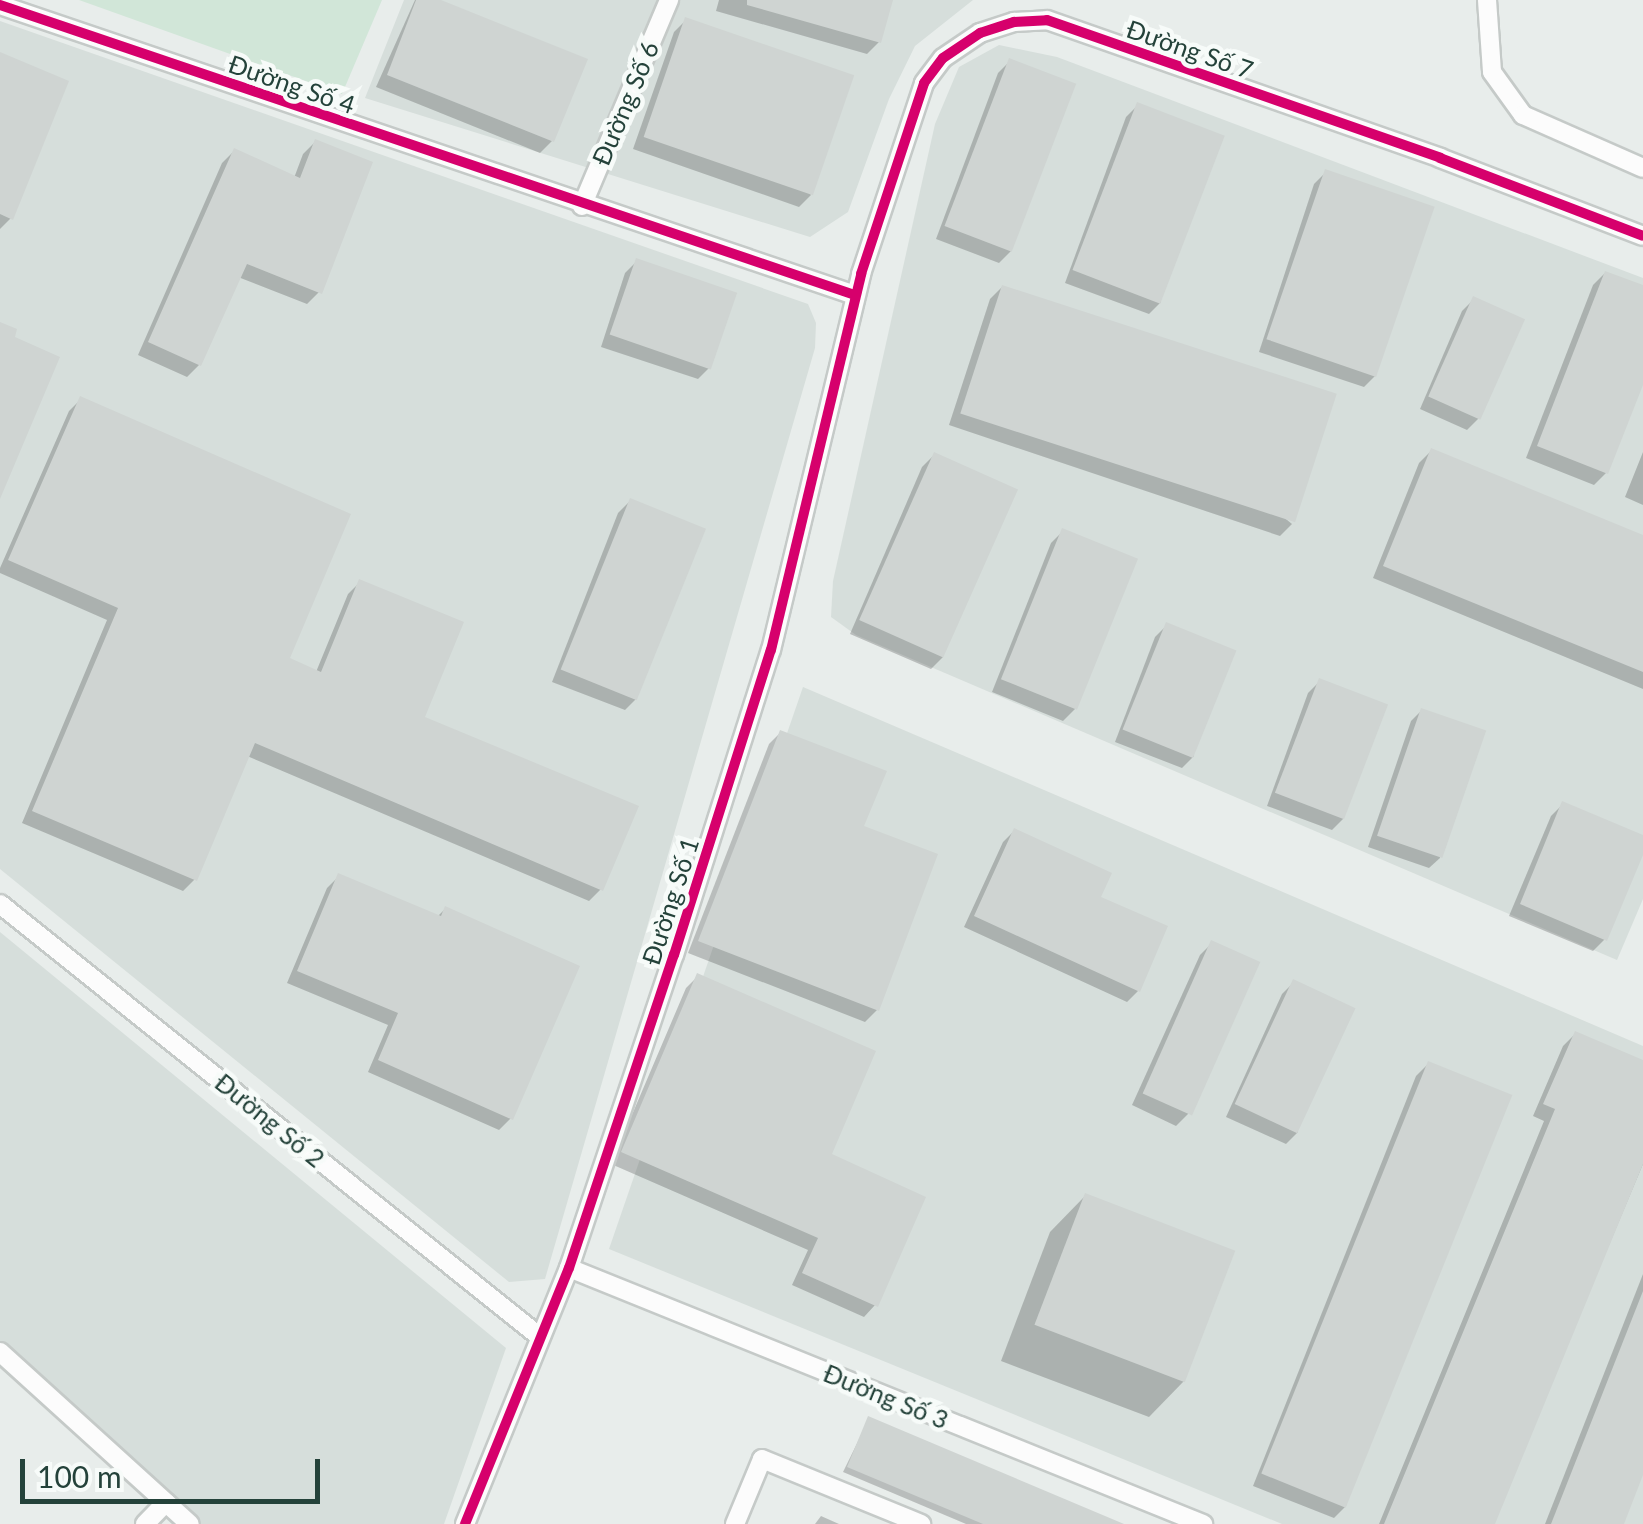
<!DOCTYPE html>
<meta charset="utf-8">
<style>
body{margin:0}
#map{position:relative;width:1643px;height:1524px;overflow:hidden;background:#e8edeb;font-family:Lato,sans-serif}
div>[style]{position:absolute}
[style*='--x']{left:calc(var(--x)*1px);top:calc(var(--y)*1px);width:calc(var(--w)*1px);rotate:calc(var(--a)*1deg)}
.built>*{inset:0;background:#d6dedb}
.green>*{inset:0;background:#d1e6d8}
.shadow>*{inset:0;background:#0003}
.building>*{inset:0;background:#cfd4d2;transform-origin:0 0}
.roads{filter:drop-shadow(2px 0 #c5cac8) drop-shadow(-2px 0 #c5cac8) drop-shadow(0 2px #c5cac8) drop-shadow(0 -2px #c5cac8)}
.street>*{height:18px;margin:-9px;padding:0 9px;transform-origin:9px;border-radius:9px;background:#fcfcfc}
.cycleway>*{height:10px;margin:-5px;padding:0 5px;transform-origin:5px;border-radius:5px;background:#d6006c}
span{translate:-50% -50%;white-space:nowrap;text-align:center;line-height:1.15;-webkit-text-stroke:9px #f7fbf9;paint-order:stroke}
.street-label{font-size:25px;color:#24423a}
.scale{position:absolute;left:20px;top:1459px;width:300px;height:45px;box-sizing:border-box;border:5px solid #24423a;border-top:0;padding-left:12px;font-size:30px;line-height:35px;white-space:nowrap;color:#24423a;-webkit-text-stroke:8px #f7fbf9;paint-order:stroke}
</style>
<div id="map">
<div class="built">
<i style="clip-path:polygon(404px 0,973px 0,915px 46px,889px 99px,848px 212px,810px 237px,365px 98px)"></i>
<i style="clip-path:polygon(0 21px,808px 304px,816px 323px,815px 348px,545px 1279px,509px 1282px,0 869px)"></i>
<i style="clip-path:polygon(999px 45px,1057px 57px,1643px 278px,1643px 899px,1617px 960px,856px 635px,831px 617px,833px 581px,935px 124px,959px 67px)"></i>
<i style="clip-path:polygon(803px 687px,1643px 1046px,1643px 1524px,1282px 1524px,609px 1249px)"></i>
<i style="clip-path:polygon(0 932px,506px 1348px,444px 1524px,180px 1524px,0 1368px)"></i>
</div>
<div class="green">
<i style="clip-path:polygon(79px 0,382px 0,342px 94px)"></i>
</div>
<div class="shadow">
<i style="clip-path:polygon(415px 0,434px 0,552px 141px,540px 153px,376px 87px)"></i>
<i style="clip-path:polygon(719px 0,891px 0,879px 42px,867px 54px,716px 11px)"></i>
<i style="clip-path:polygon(686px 20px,811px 195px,799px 207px,633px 149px,674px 32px)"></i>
<i style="clip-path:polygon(0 55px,11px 218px,0 229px)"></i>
<i style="clip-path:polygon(1010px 61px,1011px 251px,999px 263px,936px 239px,998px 73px)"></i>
<i style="clip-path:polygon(1138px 105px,1161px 302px,1149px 314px,1065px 283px,1126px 117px)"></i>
<i style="clip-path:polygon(315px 142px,319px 292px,307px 304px,238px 277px,199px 365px,187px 377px,138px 355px,222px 163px,234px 151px,294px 178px,303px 154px)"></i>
<i style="clip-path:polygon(1326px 172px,1376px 375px,1364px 387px,1259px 352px,1314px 184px)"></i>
<i style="clip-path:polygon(637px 261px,710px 367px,698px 379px,601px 347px,625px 273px)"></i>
<i style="clip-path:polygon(1605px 273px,1643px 288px,1643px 378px,1606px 473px,1594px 485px,1526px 458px,1593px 285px)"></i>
<i style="clip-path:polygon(1002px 287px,1292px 524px,1280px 536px,949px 425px,990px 299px)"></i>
<i style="clip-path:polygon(1474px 299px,1479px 418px,1467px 430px,1420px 409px,1462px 311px)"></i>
<i style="clip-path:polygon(81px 399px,287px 660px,316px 672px,348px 594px,360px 582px,422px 719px,601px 889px,589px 901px,247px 756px,195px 879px,183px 891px,22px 823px,107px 620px,0 573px,0 568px,69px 411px)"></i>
<i style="clip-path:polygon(1431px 451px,1643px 538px,1643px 689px,1373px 578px,1419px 463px)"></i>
<i style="clip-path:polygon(1643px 452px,1643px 505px,1625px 497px)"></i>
<i style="clip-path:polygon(934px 455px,943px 657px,931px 669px,850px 634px,922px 467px)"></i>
<i style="clip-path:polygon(630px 501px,637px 698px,625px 710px,552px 682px,618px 513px)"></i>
<i style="clip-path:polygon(1063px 531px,1075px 709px,1063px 721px,992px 692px,1051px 543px)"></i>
<i style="clip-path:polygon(1167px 625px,1194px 756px,1182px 768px,1115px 742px,1155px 637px)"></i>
<i style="clip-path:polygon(1320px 681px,1344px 818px,1332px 830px,1267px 806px,1308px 693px)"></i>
<i style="clip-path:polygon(1421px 711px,1440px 858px,1429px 868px,1368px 847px,1411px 721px)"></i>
<i style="clip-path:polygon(781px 732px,877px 1010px,865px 1022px,688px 953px,769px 744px)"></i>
<i style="clip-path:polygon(1563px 804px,1643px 838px,1643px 848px,1605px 939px,1593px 951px,1509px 916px,1551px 816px)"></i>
<i style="clip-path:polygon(1014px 831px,1098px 898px,1165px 927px,1138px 991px,1127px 1002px,964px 927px,1003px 842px)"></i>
<i style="clip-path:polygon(339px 876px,437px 917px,445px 909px,511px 1118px,499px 1130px,368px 1072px,388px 1025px,287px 983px,327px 888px)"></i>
<i style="clip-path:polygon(1212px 943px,1188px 1114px,1176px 1126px,1132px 1105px,1200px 955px)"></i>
<i style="clip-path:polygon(698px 976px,828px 1155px,875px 1305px,864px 1317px,792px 1285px,808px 1250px,611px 1164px,686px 988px)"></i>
<i style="clip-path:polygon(1294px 982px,1298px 1132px,1286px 1144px,1226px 1117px,1282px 994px)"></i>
<i style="clip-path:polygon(1575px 1034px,1643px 1063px,1643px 1164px,1492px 1524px,1379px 1524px,1544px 1121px,1533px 1116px,1563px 1046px)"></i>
<i style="clip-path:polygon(1428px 1064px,1346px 1506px,1334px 1518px,1253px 1486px,1416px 1076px)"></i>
<i style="clip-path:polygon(1085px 1196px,1184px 1381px,1149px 1417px,1001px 1361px,1050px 1232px)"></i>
<i style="clip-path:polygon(1643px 1274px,1643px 1468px,1621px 1524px,1545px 1524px)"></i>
<i style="clip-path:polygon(869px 1419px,1118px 1524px,966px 1524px,843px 1472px)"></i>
<i style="clip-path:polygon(821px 1516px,839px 1524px,815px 1524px)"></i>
</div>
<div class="building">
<i style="clip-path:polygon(416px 0,441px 0,588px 59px,554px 142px,387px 75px)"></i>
<i style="clip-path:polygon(747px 0,893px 0,881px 43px,747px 5px)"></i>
<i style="left:685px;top:17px;width:179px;height:127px;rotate:19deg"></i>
<i style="clip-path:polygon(0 52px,69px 81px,13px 220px,0 214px)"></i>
<i style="left:1009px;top:58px;width:72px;height:180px;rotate:21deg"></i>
<i style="left:1137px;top:102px;width:94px;height:180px;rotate:21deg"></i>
<i style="clip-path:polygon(315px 139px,373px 162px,322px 294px,247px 264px,201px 366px,148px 342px,234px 148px,300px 178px)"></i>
<i style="left:1325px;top:169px;width:116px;height:180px;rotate:19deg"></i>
<i style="left:636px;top:258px;width:107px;height:81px;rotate:19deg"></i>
<i style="clip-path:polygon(1605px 271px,1643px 285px,1643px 385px,1608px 474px,1537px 446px)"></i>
<i style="left:1002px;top:285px;width:352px;height:135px;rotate:18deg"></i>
<i style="left:1473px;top:296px;width:57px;height:110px;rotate:24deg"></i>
<i style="clip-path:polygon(0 322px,17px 329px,15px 337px,60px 357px,0 499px)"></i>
<i style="clip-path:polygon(80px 396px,351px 514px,290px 658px,321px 672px,359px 579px,464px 622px,425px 717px,639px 806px,603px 891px,255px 743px,197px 881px,32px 811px,118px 608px,8px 560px)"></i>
<i style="clip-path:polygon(1431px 448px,1643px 535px,1643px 672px,1383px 566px)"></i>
<i style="left:934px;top:452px;width:92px;height:184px;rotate:24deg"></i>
<i style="left:630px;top:498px;width:82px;height:185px;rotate:22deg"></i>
<i style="left:1062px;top:528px;width:82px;height:163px;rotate:22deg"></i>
<i style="left:1166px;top:622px;width:76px;height:116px;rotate:22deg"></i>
<i style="left:1319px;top:678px;width:74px;height:123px;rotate:21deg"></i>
<i style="left:1421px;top:708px;width:69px;height:135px;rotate:19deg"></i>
<i style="clip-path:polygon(780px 730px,887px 771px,864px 826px,938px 854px,879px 1011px,698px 941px)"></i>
<i style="clip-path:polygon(1562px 801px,1643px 835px,1643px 855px,1607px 941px,1520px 904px)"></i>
<i style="clip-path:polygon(1014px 828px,1112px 873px,1101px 897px,1168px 926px,1140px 992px,974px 916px)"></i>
<i style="clip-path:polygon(338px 873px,441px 916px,445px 906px,580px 966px,513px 1120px,378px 1060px,398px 1013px,297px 971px)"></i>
<i style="left:1211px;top:940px;width:54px;height:168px;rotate:24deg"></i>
<i style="clip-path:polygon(697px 973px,876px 1051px,832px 1154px,926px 1197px,878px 1307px,802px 1273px,818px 1238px,621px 1152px)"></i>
<i style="left:1293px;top:979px;width:69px;height:138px;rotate:25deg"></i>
<i style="clip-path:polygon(1575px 1031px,1643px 1060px,1643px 1164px,1495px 1524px,1384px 1524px,1555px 1109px,1543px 1104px)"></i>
<i style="left:1428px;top:1061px;width:91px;height:445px;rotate:22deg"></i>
<i style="left:1085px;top:1193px;width:161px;height:141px;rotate:21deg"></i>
<i style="clip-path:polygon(1643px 1291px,1643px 1475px,1624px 1524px,1551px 1524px)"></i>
<i style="clip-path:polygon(868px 1416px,1124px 1524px,983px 1524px,847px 1467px)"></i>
</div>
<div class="roads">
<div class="street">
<i style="--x:1487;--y:0;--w:72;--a:86"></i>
<i style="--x:1492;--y:72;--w:53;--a:54.2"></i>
<i style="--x:1523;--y:115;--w:131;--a:23.8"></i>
<i style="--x:0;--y:5;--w:903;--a:18.74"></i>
<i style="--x:582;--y:206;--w:224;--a:-67.1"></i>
<i style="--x:0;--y:904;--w:692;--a:38.72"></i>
<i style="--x:569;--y:1268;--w:684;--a:21.99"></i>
<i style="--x:0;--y:1352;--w:256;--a:42.2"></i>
<i style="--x:145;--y:1524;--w:30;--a:-46"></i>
<i style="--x:465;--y:1524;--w:276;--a:-67.9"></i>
<i style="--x:569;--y:1268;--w:330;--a:-71.5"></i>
<i style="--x:674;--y:955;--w:320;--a:-72.4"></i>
<i style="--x:771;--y:650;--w:387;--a:-76.5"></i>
<i style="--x:861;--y:274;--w:201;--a:-71.7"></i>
<i style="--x:924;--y:83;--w:31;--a:-53"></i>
<i style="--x:943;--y:58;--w:45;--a:-34"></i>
<i style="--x:980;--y:33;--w:36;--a:-18"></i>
<i style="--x:1014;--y:22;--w:33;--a:-3"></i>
<i style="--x:1047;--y:20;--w:417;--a:19.3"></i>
<i style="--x:1440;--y:158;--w:217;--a:21"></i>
<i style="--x:735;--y:1524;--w:70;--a:-67.4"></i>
<i style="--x:762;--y:1459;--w:172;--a:22.2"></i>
</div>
</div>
<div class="cycleway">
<i style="--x:0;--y:5;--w:903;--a:18.74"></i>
<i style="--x:465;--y:1524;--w:276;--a:-67.9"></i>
<i style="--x:569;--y:1268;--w:330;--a:-71.5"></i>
<i style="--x:674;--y:955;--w:320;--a:-72.4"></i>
<i style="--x:771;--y:650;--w:387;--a:-76.5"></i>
<i style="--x:861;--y:274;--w:201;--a:-71.7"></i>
<i style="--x:924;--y:83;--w:31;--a:-53"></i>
<i style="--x:943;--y:58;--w:45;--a:-34"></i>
<i style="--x:980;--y:33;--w:36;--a:-18"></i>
<i style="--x:1014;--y:22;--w:33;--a:-3"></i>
<i style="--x:1047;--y:20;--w:417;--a:19.3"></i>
<i style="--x:1440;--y:158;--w:217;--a:21"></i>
</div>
<div class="street-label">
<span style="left:1190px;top:49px;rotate:19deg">Đường Số 7</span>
<span style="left:292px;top:84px;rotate:19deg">Đường Số 4</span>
<span style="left:625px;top:103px;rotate:-67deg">Đường Số 6</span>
<span style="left:670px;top:901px;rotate:-72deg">Đường Số 1</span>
<span style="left:270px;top:1120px;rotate:39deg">Đường Số 2</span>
<span style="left:886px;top:1396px;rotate:22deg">Đường Số 3</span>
</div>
<div class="scale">100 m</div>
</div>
